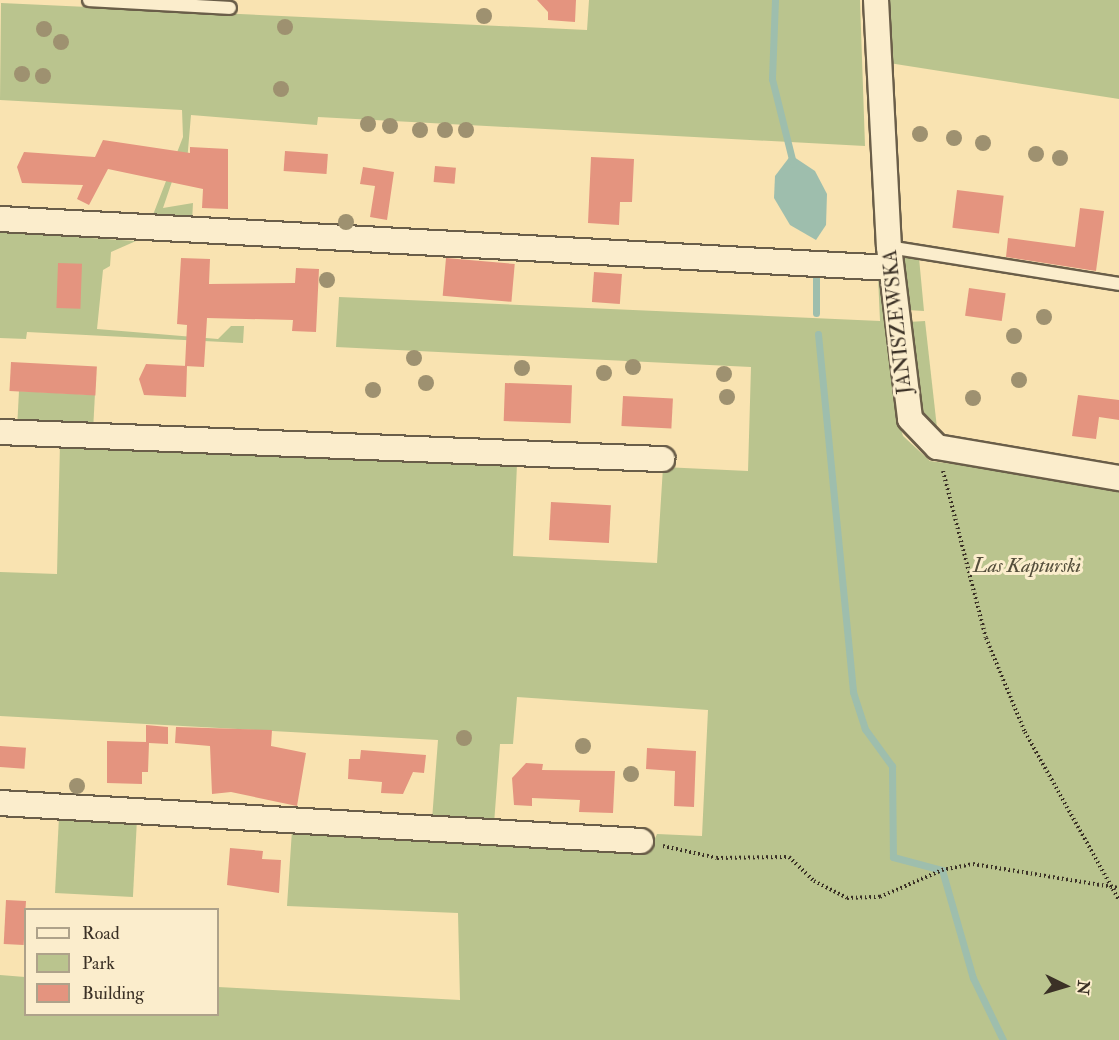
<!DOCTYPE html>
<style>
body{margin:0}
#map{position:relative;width:1119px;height:1040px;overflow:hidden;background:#f9e3b1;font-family:"IM FELL Double Pica",serif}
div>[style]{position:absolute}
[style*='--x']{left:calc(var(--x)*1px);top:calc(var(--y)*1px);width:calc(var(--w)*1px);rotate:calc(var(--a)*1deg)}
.green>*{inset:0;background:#bac48e;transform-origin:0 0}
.water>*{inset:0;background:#9ebead}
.stream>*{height:7px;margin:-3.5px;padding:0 3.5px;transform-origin:3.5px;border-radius:3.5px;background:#9ebead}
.building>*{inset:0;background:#e4947f;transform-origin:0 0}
.path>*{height:4px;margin-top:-2px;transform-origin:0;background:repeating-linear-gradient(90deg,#3b3126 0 1.5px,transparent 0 4.5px)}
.roads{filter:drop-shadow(2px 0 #6a5e49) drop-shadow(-2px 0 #6a5e49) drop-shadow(0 2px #6a5e49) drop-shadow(0 -2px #6a5e49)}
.service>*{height:12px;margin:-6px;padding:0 6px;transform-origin:6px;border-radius:6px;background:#fbedcc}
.minor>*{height:24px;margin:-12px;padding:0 12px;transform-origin:12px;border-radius:12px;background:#fbedcc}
.trees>*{width:16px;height:16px;margin:-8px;border-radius:50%;background:#9e9170}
span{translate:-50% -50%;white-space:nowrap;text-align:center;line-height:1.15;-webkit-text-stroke:6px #fbedcc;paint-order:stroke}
.street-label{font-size:20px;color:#3b3126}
.park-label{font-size:20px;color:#544e3b;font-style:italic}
.legend{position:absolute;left:24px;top:908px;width:195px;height:108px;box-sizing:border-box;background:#fbedcc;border:2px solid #aea28a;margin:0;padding:8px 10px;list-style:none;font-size:18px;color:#3b3126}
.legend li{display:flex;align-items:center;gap:12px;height:30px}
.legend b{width:30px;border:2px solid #aea28a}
.north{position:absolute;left:1035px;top:956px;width:60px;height:60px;-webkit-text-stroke:4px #fbedcc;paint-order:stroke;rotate:95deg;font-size:16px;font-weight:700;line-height:24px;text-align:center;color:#3b3126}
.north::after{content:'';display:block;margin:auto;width:21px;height:27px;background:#3b3126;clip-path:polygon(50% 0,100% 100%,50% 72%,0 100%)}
</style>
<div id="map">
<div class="green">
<i style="clip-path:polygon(589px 0,860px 0,865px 146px,318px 117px,317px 125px,191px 115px,187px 162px,179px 161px,163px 208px,193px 203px,192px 222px,151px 220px,183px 137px,182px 110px,0 100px,1px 3px,587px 30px)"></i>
<i style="clip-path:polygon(884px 0,1119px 0,1119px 99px,889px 63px)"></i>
<i style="clip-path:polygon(0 232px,136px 241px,111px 252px,110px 266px,103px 270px,97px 329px,218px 339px,231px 326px,244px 326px,243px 343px,27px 332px,26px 339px,0 338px)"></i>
<i style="clip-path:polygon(900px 255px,919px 258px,924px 311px,907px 310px)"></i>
<i style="clip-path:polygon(883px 275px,897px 416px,903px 436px,930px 461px,1119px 486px,1119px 1040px,0 1040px,0 975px,25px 977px,26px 1014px,218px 1014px,218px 987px,460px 1000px,458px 913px,287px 906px,292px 830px,650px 850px,657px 834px,702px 836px,708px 710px,517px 697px,513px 744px,500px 744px,494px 824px,432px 820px,438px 740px,0 716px,0 572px,57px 574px,60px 443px,517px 464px,513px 556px,657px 563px,663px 467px,748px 471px,751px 367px,336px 347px,339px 297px,880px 321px,878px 276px)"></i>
<i style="clip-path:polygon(925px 321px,937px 428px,927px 428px,921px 421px,908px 322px)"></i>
<i style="left:19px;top:391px;width:76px;height:31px;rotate:3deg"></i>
<i style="left:59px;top:817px;width:78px;height:76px;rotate:3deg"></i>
</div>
<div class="water">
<i style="clip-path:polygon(791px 155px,815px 171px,827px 194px,826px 225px,816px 240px,790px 225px,774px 198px,775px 176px)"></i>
</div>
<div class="stream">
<i style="--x:775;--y:0;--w:79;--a:92.2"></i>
<i style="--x:772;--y:79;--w:87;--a:76"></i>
<i style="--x:816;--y:313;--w:39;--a:-90"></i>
<i style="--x:818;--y:334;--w:360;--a:84.4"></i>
<i style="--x:853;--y:692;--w:39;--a:72"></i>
<i style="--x:865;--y:729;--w:46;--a:53.9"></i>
<i style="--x:892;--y:766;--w:91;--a:89.4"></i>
<i style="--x:893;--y:857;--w:51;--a:14.9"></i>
<i style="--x:942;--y:870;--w:112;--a:74"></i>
<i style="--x:973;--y:978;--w:69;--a:64.2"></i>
</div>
<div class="building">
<i style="clip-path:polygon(537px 0,576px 0,575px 22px,548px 20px,548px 12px)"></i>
<i style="clip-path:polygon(103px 140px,190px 153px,190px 147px,228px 149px,228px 209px,202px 208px,203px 189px,108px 169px,89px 205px,77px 199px,83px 185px,22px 183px,17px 167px,24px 152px,95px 157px)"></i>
<i style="left:285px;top:151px;width:43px;height:20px;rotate:4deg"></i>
<i style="clip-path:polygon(591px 157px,634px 159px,632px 202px,620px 202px,619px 225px,588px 223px)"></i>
<i style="left:435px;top:166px;width:21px;height:16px;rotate:5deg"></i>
<i style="clip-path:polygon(363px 167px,394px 172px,387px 220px,370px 217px,375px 186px,360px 184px)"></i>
<i style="left:957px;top:190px;width:47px;height:38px;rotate:7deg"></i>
<i style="clip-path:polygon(1080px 208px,1104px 211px,1096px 271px,1006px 257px,1008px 238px,1075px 247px)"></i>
<i style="clip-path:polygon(181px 258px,210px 259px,209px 284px,295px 283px,296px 268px,319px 269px,316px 332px,292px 331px,293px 320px,207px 318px,204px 367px,185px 366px,187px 325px,177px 324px)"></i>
<i style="left:446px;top:258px;width:69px;height:38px;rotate:5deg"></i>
<i style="left:58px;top:263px;width:24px;height:45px;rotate:2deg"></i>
<i style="left:594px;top:272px;width:28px;height:30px;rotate:4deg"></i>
<i style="left:969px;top:288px;width:37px;height:28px;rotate:8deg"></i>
<i style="left:11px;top:362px;width:86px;height:29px;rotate:3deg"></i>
<i style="clip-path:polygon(146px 364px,187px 366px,186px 397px,144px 395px,139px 379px)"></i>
<i style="left:505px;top:383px;width:67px;height:38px;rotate:2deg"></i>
<i style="clip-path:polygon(1078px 395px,1119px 400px,1119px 420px,1099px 417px,1096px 439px,1072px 436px)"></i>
<i style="left:623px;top:396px;width:50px;height:30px;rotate:3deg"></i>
<i style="left:551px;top:502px;width:60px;height:38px;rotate:3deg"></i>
<i style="clip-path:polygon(146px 725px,168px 727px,168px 744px,149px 743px,148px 772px,142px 772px,142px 784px,107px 783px,107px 741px,146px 742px)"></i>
<i style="clip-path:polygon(176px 727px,272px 730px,271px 746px,306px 753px,297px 806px,231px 792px,212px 794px,210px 746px,175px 743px)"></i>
<i style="left:0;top:746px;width:26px;height:21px;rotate:4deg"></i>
<i style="clip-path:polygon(647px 748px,696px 751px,694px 807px,674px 806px,675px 771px,646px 769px)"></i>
<i style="clip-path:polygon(361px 750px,426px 755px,424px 773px,413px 772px,403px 794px,381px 793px,382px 782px,348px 779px,349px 759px,360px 759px)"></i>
<i style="clip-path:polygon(526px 763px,543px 764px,542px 770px,615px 771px,613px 813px,579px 812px,580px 800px,532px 798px,532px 806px,514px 805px,512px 778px)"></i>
<i style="clip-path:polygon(230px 848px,263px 851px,262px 859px,281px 860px,279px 893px,227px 885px)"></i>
<i style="left:6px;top:900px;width:20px;height:44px;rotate:3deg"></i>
</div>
<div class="path">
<i style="--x:943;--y:471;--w:172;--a:75.6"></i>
<i style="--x:986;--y:638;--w:102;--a:67.5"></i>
<i style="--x:1025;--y:732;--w:193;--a:60.8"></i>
<i style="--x:663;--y:846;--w:55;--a:12.5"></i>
<i style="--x:717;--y:858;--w:72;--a:-0.8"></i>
<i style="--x:789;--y:857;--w:35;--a:44"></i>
<i style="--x:814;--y:881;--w:37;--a:27"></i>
<i style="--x:847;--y:898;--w:33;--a:-2"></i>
<i style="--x:880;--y:897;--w:68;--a:-23.5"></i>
<i style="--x:942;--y:870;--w:32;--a:-11"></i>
<i style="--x:973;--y:864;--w:148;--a:9.3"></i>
</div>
<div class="roads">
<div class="service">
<i style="--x:89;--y:0;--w:141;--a:3.2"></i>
<i style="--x:889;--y:247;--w:233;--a:9.1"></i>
</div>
<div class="minor">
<i style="--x:876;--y:0;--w:247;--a:87"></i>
<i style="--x:889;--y:247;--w:173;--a:83"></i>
<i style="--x:910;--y:419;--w:39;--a:46"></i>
<i style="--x:937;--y:447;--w:185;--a:9.7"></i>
<i style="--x:0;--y:219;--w:892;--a:3.15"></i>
<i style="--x:0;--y:432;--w:663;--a:2.34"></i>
<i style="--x:0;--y:803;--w:642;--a:3.39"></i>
</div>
</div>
<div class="trees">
<i style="left:484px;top:16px"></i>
<i style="left:285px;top:27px"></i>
<i style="left:44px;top:29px"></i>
<i style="left:61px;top:42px"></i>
<i style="left:22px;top:74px"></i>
<i style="left:43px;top:76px"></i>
<i style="left:281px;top:89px"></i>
<i style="left:368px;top:124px"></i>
<i style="left:390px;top:126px"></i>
<i style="left:420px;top:130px"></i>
<i style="left:445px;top:130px"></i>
<i style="left:466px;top:130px"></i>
<i style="left:920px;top:134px"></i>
<i style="left:954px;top:138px"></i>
<i style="left:983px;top:143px"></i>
<i style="left:1036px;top:154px"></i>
<i style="left:1060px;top:158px"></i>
<i style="left:346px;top:222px"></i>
<i style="left:327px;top:280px"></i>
<i style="left:1044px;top:317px"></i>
<i style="left:1014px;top:336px"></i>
<i style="left:414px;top:358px"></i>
<i style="left:633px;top:367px"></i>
<i style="left:522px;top:368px"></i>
<i style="left:604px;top:373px"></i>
<i style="left:724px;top:374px"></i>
<i style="left:1019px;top:380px"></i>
<i style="left:426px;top:383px"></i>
<i style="left:373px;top:390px"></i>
<i style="left:727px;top:397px"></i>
<i style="left:973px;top:398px"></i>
<i style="left:464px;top:738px"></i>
<i style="left:583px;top:746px"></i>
<i style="left:631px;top:774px"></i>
<i style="left:77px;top:786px"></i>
</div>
<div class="street-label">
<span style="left:897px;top:322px;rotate:-96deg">JANISZEWSKA</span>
</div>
<div class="park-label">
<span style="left:1027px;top:565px">Las Kapturski</span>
</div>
<ul class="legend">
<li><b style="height:8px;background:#fbedcc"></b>Road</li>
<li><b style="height:16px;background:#bac48e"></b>Park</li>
<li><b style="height:16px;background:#e4947f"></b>Building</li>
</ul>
<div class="north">N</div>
</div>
